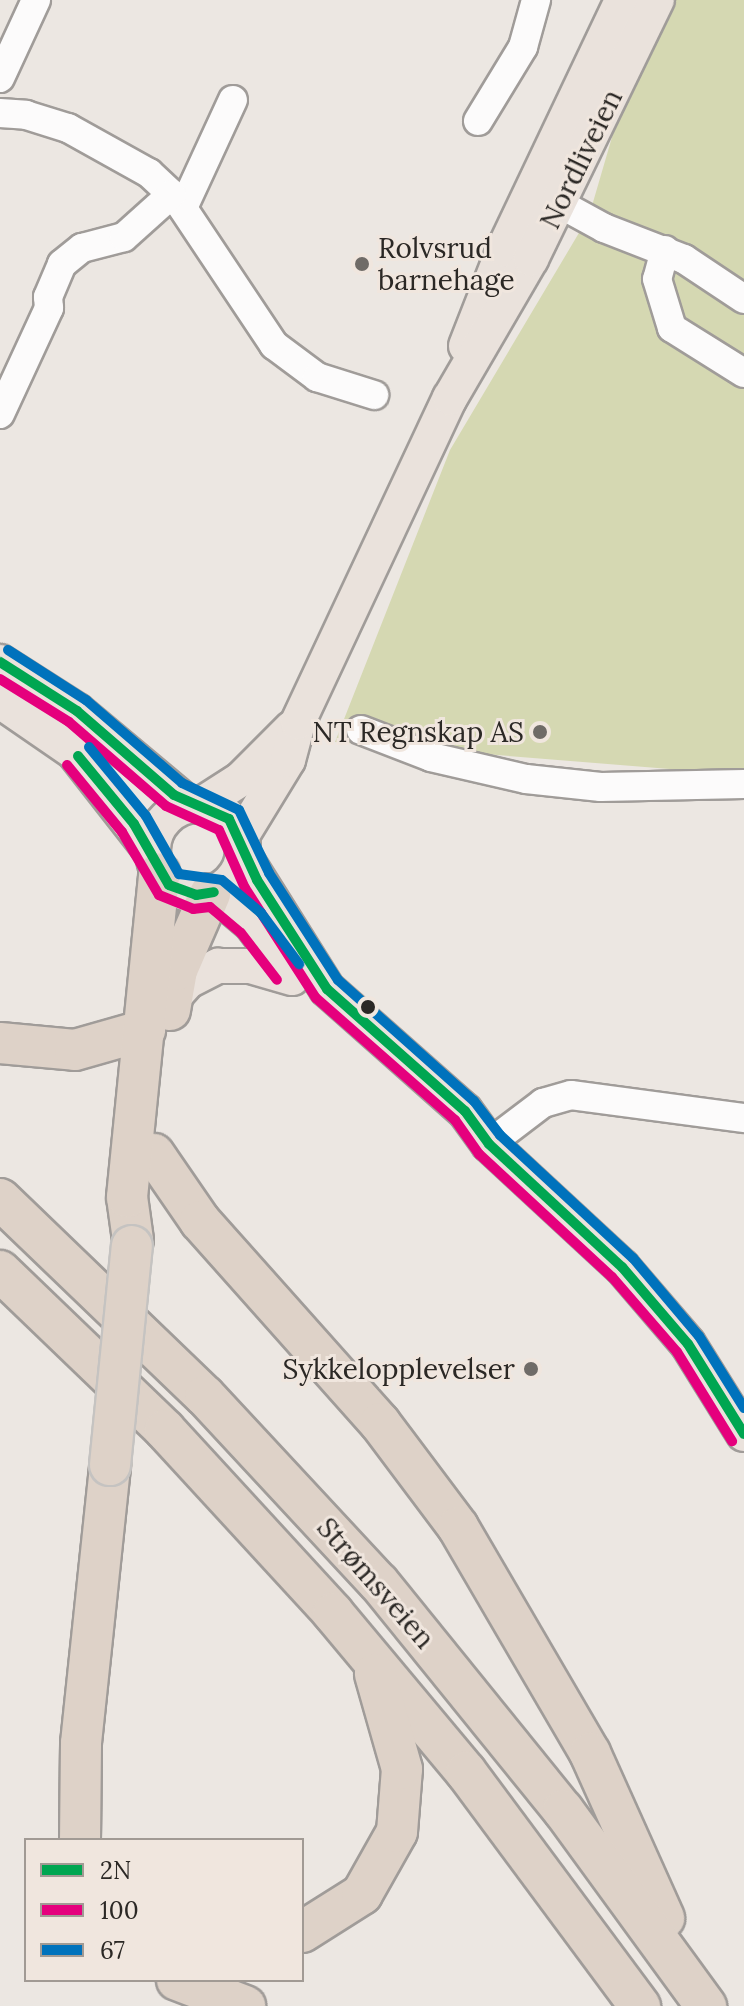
<!DOCTYPE html>
<meta charset="utf-8">
<style>
body{margin:0}
#map{position:relative;width:744px;height:2006px;overflow:hidden;background:#ece7e2;font-family:Lora,serif}
div>[style]{position:absolute}
[style*='--x']{left:calc(var(--x)*1px);top:calc(var(--y)*1px);width:calc(var(--w)*1px);rotate:calc(var(--a)*1deg)}
.green>*{inset:0;background:#d5d8b2}
.roads{filter:drop-shadow(2px 0 #a09c99) drop-shadow(-2px 0 #a09c99) drop-shadow(0 2px #a09c99) drop-shadow(0 -2px #a09c99)}
.minor>*{height:28px;margin:-14px;padding:0 14px;transform-origin:14px;border-radius:14px;background:#fcfbfb}
.major>*{height:34px;margin:-17px;padding:0 17px;transform-origin:17px;border-radius:17px;background:#eae2dc}
.major>.ring{margin:-17px;padding:0;box-sizing:content-box;background:none;border:34px solid #eae2dc;border-radius:50%}
.highway>*{height:40px;margin:-20px;padding:0 20px;transform-origin:20px;border-radius:20px;background:#ded2c8}
.bridges{filter:drop-shadow(2px 0 #c5c3c1) drop-shadow(-2px 0 #c5c3c1) drop-shadow(0 2px #c5c3c1) drop-shadow(0 -2px #c5c3c1)}
.highway-bridge>*{height:40px;margin:-20px;padding:0 20px;transform-origin:20px;border-radius:20px;background:#ded2c8}
.bus-1>*{height:10px;margin:-5px;padding:0 5px;transform-origin:5px;border-radius:5px;background:#00a651}
.bus-2>*{height:10px;margin:-5px;padding:0 5px;transform-origin:5px;border-radius:5px;background:#e5007d}
.bus-3>*{height:10px;margin:-5px;padding:0 5px;transform-origin:5px;border-radius:5px;background:#0072bc}
.dots>*{width:22px;height:22px;translate:-50% -50%;box-sizing:border-box;border:4px solid #f0e6de;border-radius:50%}
span{translate:-50% -50%;white-space:nowrap;text-align:center;line-height:1.15;-webkit-text-stroke:6px #f0e6de;paint-order:stroke}
.street-label{font-size:28px;color:#2b2825}
.poi-label{font-size:28px;color:#2b2825}
.left{translate:0 -50%;text-align:left}
.right{translate:-100% -50%;text-align:right}
.legend{position:absolute;left:24px;top:1838px;width:280px;height:144px;box-sizing:border-box;background:#f0e6de;border:2px solid #a19a94;margin:0;padding:10px 14px;list-style:none;font-size:24px;color:#2b2825}
.legend li{display:flex;align-items:center;gap:16px;height:40px}
.legend b{width:40px;border:2px solid #a19a94}
</style>
<div id="map">
<div class="green">
<i style="clip-path:polygon(652px 0,744px 0,744px 775px,335px 742px,450px 450px,589px 216px)"></i>
</div>
<div class="roads">
<div class="minor">
<i style="--x:0;--y:78;--w:86;--a:-65.2"></i>
<i style="--x:0;--y:113;--w:26;--a:4"></i>
<i style="--x:26;--y:115;--w:44;--a:17.2"></i>
<i style="--x:68;--y:128;--w:93;--a:29.1"></i>
<i style="--x:149;--y:173;--w:37;--a:43"></i>
<i style="--x:176;--y:198;--w:177;--a:56.3"></i>
<i style="--x:274;--y:345;--w:54;--a:36.7"></i>
<i style="--x:317;--y:377;--w:60;--a:17.5"></i>
<i style="--x:478;--y:121;--w:87;--a:-58.7"></i>
<i style="--x:523;--y:47;--w:49;--a:-74.5"></i>
<i style="--x:540;--y:193;--w:73;--a:28.7"></i>
<i style="--x:604;--y:228;--w:86;--a:21.2"></i>
<i style="--x:684;--y:259;--w:72;--a:33.7"></i>
<i style="--x:183;--y:208;--w:119;--a:-65.2"></i>
<i style="--x:665;--y:250;--w:30;--a:105"></i>
<i style="--x:657;--y:279;--w:51;--a:73"></i>
<i style="--x:672;--y:328;--w:85;--a:32"></i>
<i style="--x:0;--y:414;--w:117;--a:-65.2"></i>
<i style="--x:49;--y:308;--w:11;--a:-95"></i>
<i style="--x:48;--y:297;--w:36;--a:-67"></i>
<i style="--x:62;--y:264;--w:26;--a:-39"></i>
<i style="--x:82;--y:248;--w:43;--a:-14.7"></i>
<i style="--x:124;--y:237;--w:64;--a:-41.9"></i>
<i style="--x:361;--y:730;--w:75;--a:21.1"></i>
<i style="--x:431;--y:757;--w:98;--a:13"></i>
<i style="--x:526;--y:779;--w:75;--a:6.1"></i>
<i style="--x:601;--y:787;--w:143;--a:-1.2"></i>
<i style="--x:489;--y:1144;--w:68;--a:-37.2"></i>
<i style="--x:543;--y:1103;--w:29;--a:-16"></i>
<i style="--x:571;--y:1095;--w:175;--a:7.6"></i>
</div>
<div class="major">
<i style="--x:466;--y:346;--w:104;--a:-68.6"></i>
<i style="--x:504;--y:249;--w:276;--a:-64.6"></i>
<i style="--x:0;--y:662;--w:91;--a:32.5"></i>
<i style="--x:77;--y:711;--w:146;--a:40"></i>
<i style="--x:0;--y:701;--w:90;--a:34.6"></i>
<i style="--x:74;--y:752;--w:127;--a:52"></i>
<i class="ring" style="left:153px;top:805px;width:56px;height:56px"></i>
<i style="--x:199;--y:806;--w:50;--a:-32.7"></i>
<i style="--x:241;--y:779;--w:72;--a:-45"></i>
<i style="--x:241;--y:837;--w:90;--a:-58.6"></i>
<i style="--x:288;--y:760;--w:39;--a:-75"></i>
<i style="--x:298;--y:722;--w:358;--a:-64.9"></i>
<i style="--x:450;--y:398;--w:161;--a:-59.8"></i>
<i style="--x:531;--y:259;--w:288;--a:-64.1"></i>
<i style="--x:243;--y:855;--w:158;--a:57.9"></i>
<i style="--x:327;--y:989;--w:184;--a:41.5"></i>
<i style="--x:465;--y:1111;--w:41;--a:54"></i>
<i style="--x:489;--y:1144;--w:181;--a:42.8"></i>
<i style="--x:622;--y:1267;--w:101;--a:49.4"></i>
<i style="--x:688;--y:1344;--w:106;--a:58.1"></i>
<i style="--x:214;--y:892;--w:48;--a:40"></i>
<i style="--x:251;--y:923;--w:68;--a:52.8"></i>
<i style="--x:171;--y:1000;--w:25;--a:-48"></i>
<i style="--x:188;--y:981;--w:34;--a:-27"></i>
<i style="--x:218;--y:966;--w:32;--a:0"></i>
<i style="--x:250;--y:966;--w:44;--a:15.9"></i>
</div>
<div class="highway">
<i style="--x:170;--y:1010;--w:41;--a:-80.1"></i>
<i style="--x:177;--y:970;--w:83;--a:-66.5"></i>
<i style="--x:0;--y:1043;--w:75;--a:5.3"></i>
<i style="--x:75;--y:1050;--w:73;--a:-15.9"></i>
<i style="--x:154;--y:1154;--w:81;--a:55.5"></i>
<i style="--x:200;--y:1221;--w:271;--a:48.3"></i>
<i style="--x:380;--y:1423;--w:130;--a:53.1"></i>
<i style="--x:458;--y:1527;--w:262;--a:59.7"></i>
<i style="--x:590;--y:1753;--w:181;--a:65.8"></i>
<i style="--x:0;--y:1199;--w:284;--a:43.9"></i>
<i style="--x:205;--y:1396;--w:255;--a:47.1"></i>
<i style="--x:379;--y:1583;--w:292;--a:51"></i>
<i style="--x:563;--y:1810;--w:243;--a:53.9"></i>
<i style="--x:133;--y:1240;--w:43;--a:-97.9"></i>
<i style="--x:127;--y:1197;--w:325;--a:-84.3"></i>
<i style="--x:0;--y:1271;--w:229;--a:43.9"></i>
<i style="--x:165;--y:1430;--w:248;--a:47.4"></i>
<i style="--x:333;--y:1613;--w:207;--a:50.1"></i>
<i style="--x:466;--y:1772;--w:292;--a:53.4"></i>
<i style="--x:80;--y:1840;--w:97;--a:-89.4"></i>
<i style="--x:81;--y:1743;--w:280;--a:-84"></i>
<i style="--x:302;--y:1932;--w:71;--a:-32.3"></i>
<i style="--x:362;--y:1894;--w:71;--a:-60.6"></i>
<i style="--x:397;--y:1832;--w:63;--a:-85.5"></i>
<i style="--x:402;--y:1769;--w:99;--a:-105.9"></i>
<i style="--x:177;--y:1980;--w:73;--a:20.9"></i>
</div>
</div>
<div class="bridges">
<div class="highway-bridge">
<i style="--x:110;--y:1465;--w:220;--a:-84.3"></i>
</div>
</div>
<div class="bus-1">
<i style="--x:0;--y:662;--w:91;--a:32.5"></i>
<i style="--x:77;--y:711;--w:128;--a:40.9"></i>
<i style="--x:174;--y:795;--w:60;--a:23.6"></i>
<i style="--x:229;--y:819;--w:67;--a:65.3"></i>
<i style="--x:257;--y:880;--w:130;--a:57.3"></i>
<i style="--x:327;--y:989;--w:184;--a:41.5"></i>
<i style="--x:465;--y:1111;--w:41;--a:54"></i>
<i style="--x:489;--y:1144;--w:181;--a:42.8"></i>
<i style="--x:622;--y:1267;--w:101;--a:49.4"></i>
<i style="--x:688;--y:1344;--w:106;--a:58.1"></i>
<i style="--x:78;--y:756;--w:88;--a:50.5"></i>
<i style="--x:134;--y:824;--w:70;--a:60.2"></i>
<i style="--x:169;--y:885;--w:29;--a:20"></i>
<i style="--x:196;--y:895;--w:18;--a:-9"></i>
</div>
<div class="bus-2">
<i style="--x:0;--y:679;--w:81;--a:31.9"></i>
<i style="--x:69;--y:722;--w:128;--a:40.9"></i>
<i style="--x:166;--y:806;--w:58;--a:24.4"></i>
<i style="--x:219;--y:830;--w:64;--a:65.9"></i>
<i style="--x:245;--y:888;--w:131;--a:57.2"></i>
<i style="--x:316;--y:998;--w:185;--a:41.3"></i>
<i style="--x:455;--y:1120;--w:42;--a:54.8"></i>
<i style="--x:479;--y:1154;--w:181;--a:42.8"></i>
<i style="--x:612;--y:1277;--w:99;--a:49.1"></i>
<i style="--x:677;--y:1352;--w:105;--a:58.3"></i>
<i style="--x:67;--y:765;--w:87;--a:50.6"></i>
<i style="--x:122;--y:832;--w:73;--a:59.6"></i>
<i style="--x:159;--y:895;--w:37;--a:22"></i>
<i style="--x:193;--y:909;--w:17;--a:-7"></i>
<i style="--x:210;--y:907;--w:40;--a:40"></i>
<i style="--x:241;--y:933;--w:59;--a:52.5"></i>
</div>
<div class="bus-3">
<i style="--x:8;--y:650;--w:93;--a:32.7"></i>
<i style="--x:86;--y:700;--w:127;--a:40.8"></i>
<i style="--x:182;--y:783;--w:63;--a:25.3"></i>
<i style="--x:239;--y:810;--w:70;--a:64.5"></i>
<i style="--x:269;--y:873;--w:127;--a:57.2"></i>
<i style="--x:338;--y:980;--w:182;--a:41.7"></i>
<i style="--x:474;--y:1101;--w:43;--a:52.6"></i>
<i style="--x:500;--y:1135;--w:181;--a:42.8"></i>
<i style="--x:633;--y:1258;--w:102;--a:49.8"></i>
<i style="--x:699;--y:1336;--w:85;--a:58"></i>
<i style="--x:89;--y:747;--w:89;--a:50.4"></i>
<i style="--x:146;--y:816;--w:67;--a:60.4"></i>
<i style="--x:179;--y:874;--w:43;--a:7.9"></i>
<i style="--x:222;--y:880;--w:51;--a:40.2"></i>
<i style="--x:261;--y:913;--w:64;--a:53.3"></i>
</div>
<div class="dots">
<i style="left:362px;top:264px;background:#6f6b67"></i>
<i style="left:540px;top:732px;background:#6f6b67"></i>
<i style="left:368px;top:1007px;background:#2b2825"></i>
<i style="left:531px;top:1369px;background:#6f6b67"></i>
</div>
<div class="street-label">
<span style="left:581px;top:159px;rotate:-64deg">Nordliveien</span>
<span style="left:376px;top:1583px;rotate:49deg">Strømsveien</span>
</div>
<div class="poi-label">
<span class="left" style="left:378px;top:264px">Rolvsrud<br>barnehage</span>
<span class="right" style="left:524px;top:732px">NT Regnskap AS</span>
<span class="right" style="left:515px;top:1369px">Sykkelopplevelser</span>
</div>
<ul class="legend">
<li><b style="height:10px;background:#00a651"></b>2N</li>
<li><b style="height:10px;background:#e5007d"></b>100</li>
<li><b style="height:10px;background:#0072bc"></b>67</li>
</ul>
</div>
